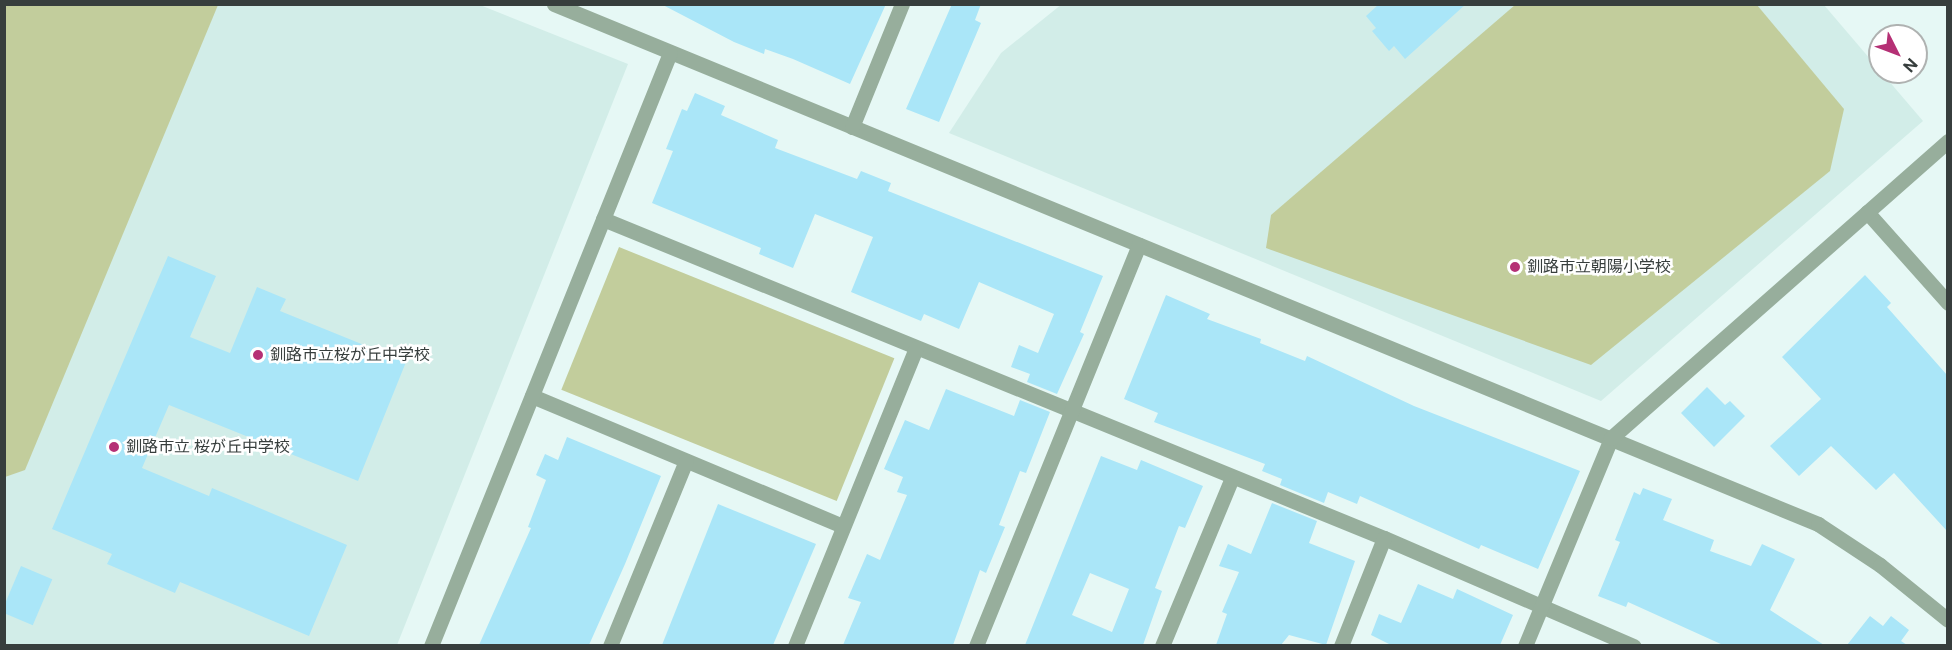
<!DOCTYPE html>
<meta charset="utf-8">
<style>
body{margin:0}
#map{position:relative;width:1952px;height:650px;overflow:hidden;background:#e6f8f5;font-family:"Public Sans","Noto Sans JP",sans-serif}
div>[style]{position:absolute}
[style*='--x']{left:calc(var(--x)*1px);top:calc(var(--y)*1px);width:calc(var(--w)*1px);rotate:calc(var(--a)*1deg)}
.built>*{inset:0;background:#d2ede8}
.green>*{inset:0;background:#c2cd9c;transform-origin:0 0}
.building>*{inset:0;background:#aae6f8;transform-origin:0 0}
.street>*{height:15px;margin:-7.5px;padding:0 7.5px;transform-origin:7.5px;border-radius:7.5px;background:#97ae9c}
.dots>*{width:16px;height:16px;translate:-50% -50%;box-sizing:border-box;border:3px solid #fff;border-radius:50%}
span{translate:-50% -50%;white-space:nowrap;text-align:center;line-height:1.15;-webkit-text-stroke:5px #fff;paint-order:stroke}
.poi-label{font-size:16px;color:#373e3d}
.left{translate:0 -50%;text-align:left}
.frame{position:absolute;inset:0;border:6px solid #373e3d;pointer-events:none}
.north{position:absolute;left:1868px;top:24px;width:60px;height:60px;box-sizing:border-box;background:#fff;border:2px solid #afb2b1;border-radius:50%;rotate:132deg;font-size:16px;font-weight:700;line-height:24px;text-align:center;color:#373e3d}
.north::after{content:'';display:block;margin:auto;width:21px;height:27px;background:#b53075;clip-path:polygon(50% 0,100% 100%,50% 72%,0 100%)}
</style>
<div id="map">
<div class="built">
<i style="clip-path:polygon(1062px 4px,1824px 5px,1923px 121px,1601px 401px,949px 133px,1001px 53px)"></i>
<i style="clip-path:polygon(4px 5px,480px 5px,628px 64px,397px 645px,5px 645px)"></i>
</div>
<div class="green">
<i style="clip-path:polygon(4px 5px,218px 5px,25px 470px,5px 477px)"></i>
<i style="clip-path:polygon(1515px 5px,1757px 5px,1844px 109px,1830px 171px,1591px 365px,1266px 248px,1271px 215px)"></i>
<i style="left:619px;top:247px;width:297px;height:154px;rotate:22deg"></i>
</div>
<div class="building">
<i style="clip-path:polygon(661px 4px,886px 4px,850px 84px,793px 59px,765px 49px,764px 54px,734px 42px)"></i>
<i style="clip-path:polygon(952px 4px,981px 4px,975px 20px,981px 23px,939px 122px,906px 109px)"></i>
<i style="clip-path:polygon(1379px 4px,1466px 4px,1405px 59px,1394px 46px,1389px 51px,1372px 31px,1376px 28px,1366px 16px)"></i>
<i style="clip-path:polygon(695px 93px,725px 106px,721px 115px,778px 140px,775px 148px,857px 179px,861px 171px,891px 183px,888px 191px,1103px 276px,1080px 332px,1084px 334px,1057px 394px,1027px 382px,1030px 374px,1011px 367px,1019px 345px,1038px 353px,1054px 314px,979px 282px,959px 329px,924px 314px,921px 321px,851px 292px,873px 237px,815px 214px,793px 268px,759px 254px,761px 248px,652px 203px,673px 151px,666px 149px,682px 109px,687px 111px)"></i>
<i style="clip-path:polygon(168px 256px,216px 276px,190px 337px,230px 353px,257px 287px,286px 299px,280px 311px,406px 362px,358px 481px,169px 405px,142px 468px,209px 496px,212px 488px,347px 545px,309px 636px,180px 582px,175px 593px,107px 564px,112px 554px,52px 529px)"></i>
<i style="clip-path:polygon(1865px 275px,1891px 303px,1887px 307px,1947px 375px,1947px 531px,1894px 473px,1876px 490px,1831px 446px,1799px 476px,1770px 446px,1821px 399px,1782px 357px)"></i>
<i style="clip-path:polygon(1166px 295px,1210px 314px,1207px 319px,1261px 339px,1260px 343px,1305px 361px,1307px 356px,1414px 406px,1580px 471px,1538px 569px,1481px 545px,1479px 549px,1360px 496px,1357px 504px,1328px 492px,1324px 503px,1280px 485px,1282px 479px,1262px 471px,1265px 464px,1154px 422px,1158px 413px,1124px 399px)"></i>
<i style="clip-path:polygon(1707px 387px,1725px 405px,1730px 401px,1745px 416px,1714px 447px,1681px 413px)"></i>
<i style="clip-path:polygon(946px 389px,1014px 416px,1020px 400px,1050px 412px,1026px 473px,1020px 471px,999px 525px,1005px 527px,986px 573px,980px 570px,953px 645px,843px 645px,861px 602px,848px 598px,867px 554px,880px 560px,907px 495px,897px 492px,903px 477px,884px 469px,905px 420px,929px 430px)"></i>
<i style="clip-path:polygon(567px 437px,661px 476px,625px 564px,589px 645px,479px 645px,531px 528px,528px 527px,546px 480px,536px 475px,545px 454px,558px 460px)"></i>
<i style="clip-path:polygon(evenodd,1101px 456px,1137px 470px,1141px 460px,1203px 486px,1185px 528px,1179px 526px,1155px 588px,1162px 591px,1143px 645px,1025px 645px,1101px 456px,1090px 573px,1129px 589px,1112px 632px,1072px 615px,1090px 573px)"></i>
<i style="clip-path:polygon(1643px 488px,1672px 499px,1663px 520px,1714px 540px,1710px 551px,1751px 566px,1762px 544px,1795px 559px,1770px 610px,1824px 645px,1723px 645px,1628px 602px,1626px 607px,1598px 596px,1620px 542px,1615px 540px,1634px 492px,1640px 495px)"></i>
<i style="clip-path:polygon(1272px 503px,1317px 521px,1309px 543px,1355px 561px,1326px 645px,1289px 635px,1281px 645px,1216px 645px,1227px 614px,1222px 612px,1239px 572px,1219px 566px,1228px 544px,1251px 554px)"></i>
<i style="clip-path:polygon(718px 504px,816px 544px,773px 645px,662px 645px)"></i>
<i style="left:21px;top:566px;width:34px;height:50px;rotate:23deg"></i>
<i style="clip-path:polygon(1418px 584px,1453px 599px,1457px 589px,1513px 615px,1500px 645px,1391px 645px,1371px 635px,1379px 614px,1401px 623px)"></i>
<i style="clip-path:polygon(1870px 616px,1883px 626px,1891px 616px,1909px 630px,1901px 641px,1907px 645px,1847px 645px)"></i>
</div>
<div class="street">
<i style="--x:554;--y:4;--w:1367;--a:22.36"></i>
<i style="--x:1818;--y:524;--w:74;--a:33.5"></i>
<i style="--x:1880;--y:565;--w:87;--a:39"></i>
<i style="--x:852;--y:127;--w:133;--a:-67.9"></i>
<i style="--x:1867;--y:212;--w:122;--a:48.3"></i>
<i style="--x:603;--y:219;--w:844;--a:22.22"></i>
<i style="--x:1384;--y:538;--w:272;--a:23.4"></i>
<i style="--x:532;--y:396;--w:337;--a:22.7"></i>
<i style="--x:431;--y:646;--w:639;--a:-68.05"></i>
<i style="--x:610;--y:646;--w:200;--a:-67.7"></i>
<i style="--x:795;--y:646;--w:322;--a:-67.9"></i>
<i style="--x:976;--y:646;--w:433;--a:-67.9"></i>
<i style="--x:1162;--y:646;--w:182;--a:-67.4"></i>
<i style="--x:1341;--y:646;--w:116;--a:-68.3"></i>
<i style="--x:1525;--y:646;--w:225;--a:-67.5"></i>
<i style="--x:1611;--y:438;--w:449;--a:-41.4"></i>
</div>
<div class="dots">
<i style="left:1515px;top:267px;background:#b53075"></i>
<i style="left:258px;top:355px;background:#b53075"></i>
<i style="left:114px;top:447px;background:#b53075"></i>
</div>
<div class="poi-label">
<span class="left" style="left:1527px;top:267px">釧路市立朝陽小学校</span>
<span class="left" style="left:270px;top:355px">釧路市立桜が丘中学校</span>
<span class="left" style="left:126px;top:447px">釧路市立 桜が丘中学校</span>
</div>
<div class="frame"></div>
<div class="north">N</div>
</div>
